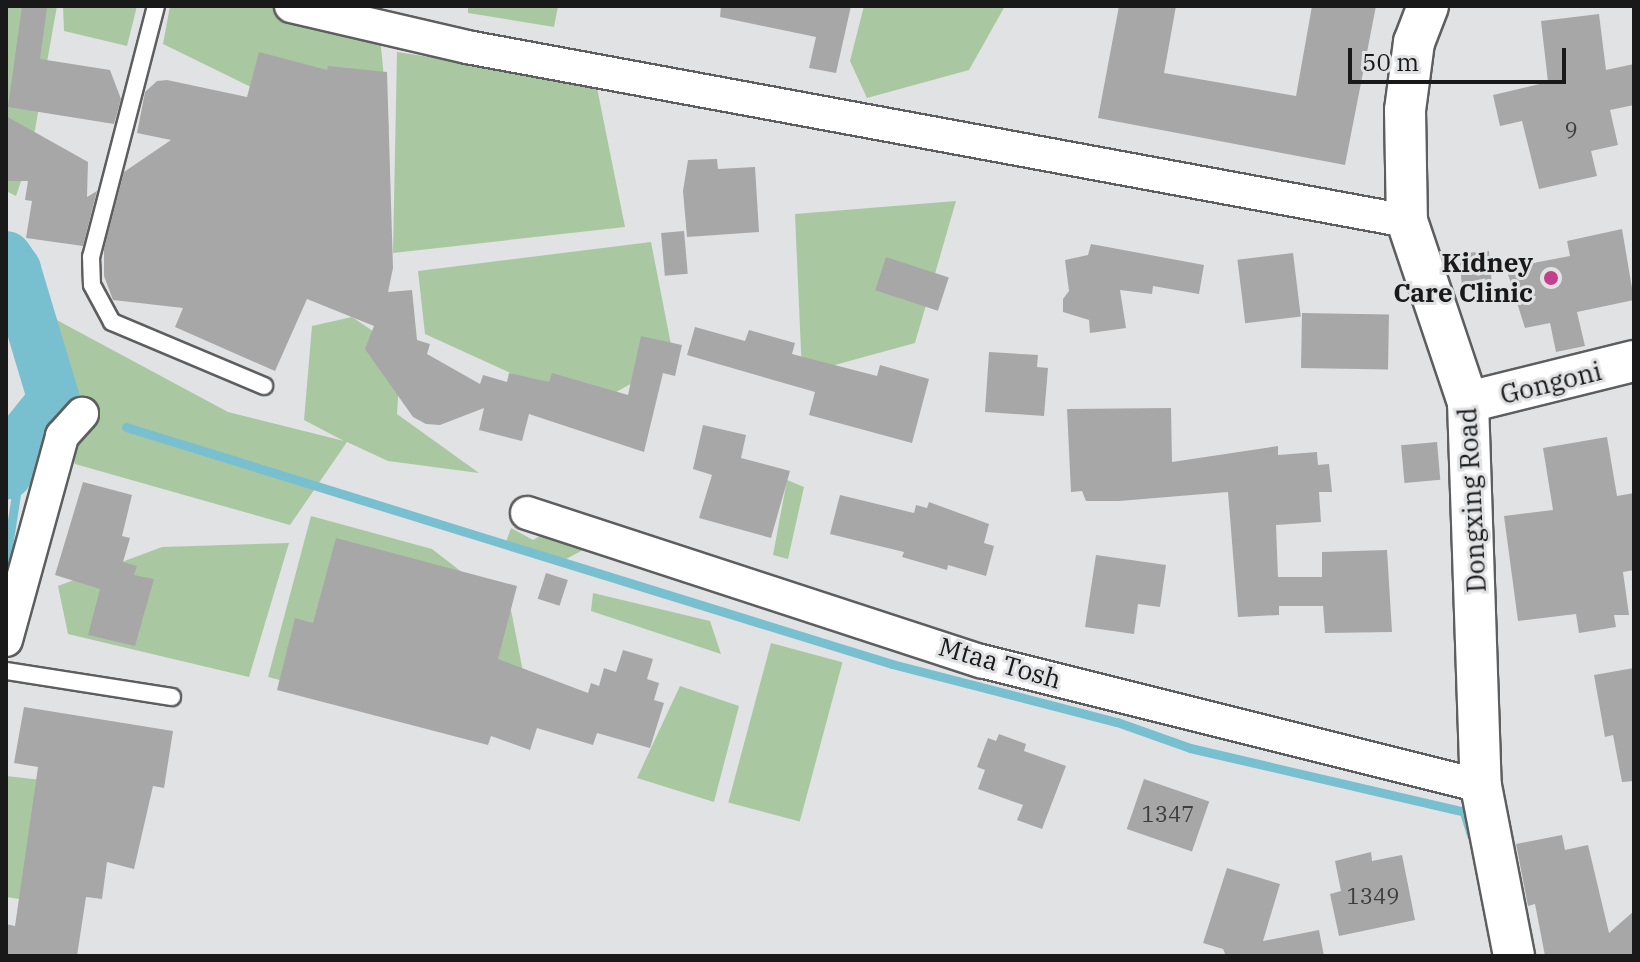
<!DOCTYPE html>
<style>
body{margin:0}
#map{position:relative;width:1640px;height:962px;overflow:hidden;background:#e1e2e4;font-family:"IBM Plex Serif",serif}
div>[style]{position:absolute}
[style*='--x']{left:calc(var(--x)*1px);top:calc(var(--y)*1px);width:calc(var(--w)*1px);rotate:calc(var(--a)*1deg)}
.green>*{inset:0;background:#a9c8a2;transform-origin:0 0}
.stream>*{height:9px;margin:-4.5px;padding:0 4.5px;transform-origin:4.5px;border-radius:4.5px;background:#78bfd0}
.river>*{height:52px;margin:-26px;padding:0 26px;transform-origin:26px;border-radius:26px;background:#78bfd0}
.building>*{inset:0;background:#a8a7a8;transform-origin:0 0}
.roads{filter:drop-shadow(2px 0 #5d5e5f) drop-shadow(-2px 0 #5d5e5f) drop-shadow(0 2px #5d5e5f) drop-shadow(0 -2px #5d5e5f)}
.service>*{height:16px;margin:-8px;padding:0 8px;transform-origin:8px;border-radius:8px;background:#fff}
.minor>*{height:32px;margin:-16px;padding:0 16px;transform-origin:16px;border-radius:16px;background:#fff}
.tertiary>*{height:40px;margin:-20px;padding:0 20px;transform-origin:20px;border-radius:20px;background:#fff}
.dots>*{width:22px;height:22px;translate:-50% -50%;box-sizing:border-box;border:4px solid #e1e2e4;border-radius:50%}
span{translate:-50% -50%;white-space:nowrap;text-align:center;line-height:1.15;-webkit-text-stroke:6px #e1e2e4;paint-order:stroke}
.number-label{font-size:22px;color:#3d3c3e}
.number-label span{-webkit-text-stroke-width:0}
.poi-label{font-size:26px;color:#19191a;font-weight:700}
.right{translate:-100% -50%;text-align:right}
.street-label{font-size:26px;color:#19191a}
.frame{position:absolute;inset:0;border:8px solid #19191a;pointer-events:none}
.scale{position:absolute;left:1348px;top:48px;width:218px;height:36px;box-sizing:border-box;border:4px solid #19191a;border-top:0;padding-left:10px;font-size:24px;line-height:28px;white-space:nowrap;color:#19191a;-webkit-text-stroke:6px #e1e2e4;paint-order:stroke}
</style>
<div id="map">
<div class="green">
<i style="clip-path:polygon(6px 6px,57px 6px,31px 152px,16px 196px,6px 191px)"></i>
<i style="clip-path:polygon(63px 6px,137px 6px,127px 46px,64px 31px)"></i>
<i style="clip-path:polygon(170px 6px,268px 6px,379px 26px,389px 130px,265px 94px,163px 44px)"></i>
<i style="clip-path:polygon(468px 6px,558px 6px,554px 27px,468px 13px)"></i>
<i style="clip-path:polygon(864px 6px,1005px 6px,969px 70px,867px 98px,850px 61px)"></i>
<i style="clip-path:polygon(397px 52px,596px 83px,625px 227px,393px 253px)"></i>
<i style="clip-path:polygon(956px 201px,915px 343px,802px 374px,795px 214px)"></i>
<i style="clip-path:polygon(651px 242px,674px 360px,587px 408px,425px 334px,418px 271px)"></i>
<i style="clip-path:polygon(25px 303px,228px 412px,344px 441px,304px 420px,312px 326px,352px 317px,401px 350px,397px 414px,479px 473px,388px 461px,347px 442px,290px 525px,75px 464px)"></i>
<i style="clip-path:polygon(787px 480px,804px 487px,788px 559px,773px 555px)"></i>
<i style="clip-path:polygon(311px 516px,432px 549px,511px 610px,524px 677px,465px 728px,268px 677px)"></i>
<i style="clip-path:polygon(556px 527px,583px 550px,566px 559px,505px 545px,511px 528px,533px 540px)"></i>
<i style="clip-path:polygon(289px 543px,249px 677px,68px 634px,58px 586px,162px 547px)"></i>
<i style="clip-path:polygon(593px 593px,710px 621px,721px 654px,591px 611px)"></i>
<i style="left:771px;top:643px;width:74px;height:165px;rotate:15deg"></i>
<i style="clip-path:polygon(680px 686px,739px 706px,714px 802px,637px 778px)"></i>
<i style="clip-path:polygon(6px 776px,60px 782px,80px 908px,6px 897px)"></i>
</div>
<div class="stream">
<i style="--x:126;--y:427;--w:802;--a:17.19"></i>
<i style="--x:892;--y:664;--w:232;--a:14.5"></i>
<i style="--x:1117;--y:722;--w:77;--a:19.6"></i>
<i style="--x:1190;--y:748;--w:281;--a:13.1"></i>
<i style="--x:1464;--y:812;--w:24;--a:73"></i>
<i style="--x:6;--y:559;--w:124;--a:-81.2"></i>
</div>
<div class="river">
<i style="--x:6;--y:257;--w:16;--a:55"></i>
<i style="--x:15;--y:270;--w:136;--a:73.3"></i>
<i style="--x:54;--y:400;--w:46;--a:128.9"></i>
<i style="--x:25;--y:436;--w:42;--a:116.6"></i>
</div>
<div class="building">
<i style="clip-path:polygon(22px 6px,47px 8px,40px 59px,110px 70px,121px 99px,114px 124px,8px 107px)"></i>
<i style="clip-path:polygon(721px 6px,851px 6px,836px 73px,809px 68px,816px 37px,720px 17px)"></i>
<i style="clip-path:polygon(1119px 6px,1176px 6px,1164px 73px,1296px 96px,1312px 6px,1376px 6px,1345px 165px,1098px 118px)"></i>
<i style="clip-path:polygon(1599px 14px,1606px 70px,1634px 64px,1634px 105px,1610px 110px,1618px 145px,1591px 151px,1597px 176px,1539px 189px,1522px 121px,1500px 126px,1493px 95px,1548px 82px,1541px 21px)"></i>
<i style="clip-path:polygon(259px 52px,327px 70px,328px 66px,387px 72px,393px 268px,388px 292px,412px 290px,417px 340px,430px 344px,427px 354px,480px 384px,483px 375px,507px 382px,509px 373px,549px 382px,552px 373px,628px 395px,641px 336px,682px 345px,675px 376px,663px 373px,644px 452px,529px 414px,522px 441px,479px 430px,484px 408px,440px 425px,426px 424px,413px 417px,365px 349px,374px 326px,307px 299px,275px 371px,175px 327px,183px 308px,113px 300px,104px 276px,104px 249px,124px 172px,171px 140px,137px 133px,145px 92px,157px 81px,167px 80px,247px 97px)"></i>
<i style="clip-path:polygon(6px 116px,88px 162px,87px 197px,97px 191px,83px 246px,26px 238px,32px 201px,25px 200px,28px 181px,6px 181px)"></i>
<i style="clip-path:polygon(717px 159px,718px 169px,755px 167px,759px 232px,687px 237px,683px 191px,688px 160px)"></i>
<i style="clip-path:polygon(1622px 229px,1634px 300px,1577px 312px,1585px 346px,1556px 352px,1550px 323px,1525px 328px,1506px 268px,1570px 256px,1567px 241px)"></i>
<i style="left:684px;top:231px;width:43px;height:23px;rotate:85deg"></i>
<i style="clip-path:polygon(1091px 244px,1204px 265px,1199px 294px,1153px 286px,1152px 294px,1120px 290px,1126px 328px,1090px 333px,1089px 320px,1063px 312px,1063px 299px,1069px 291px,1065px 260px,1088px 255px)"></i>
<i style="left:1489px;top:251px;width:34px;height:30px;rotate:85deg"></i>
<i style="left:1293px;top:253px;width:64px;height:56px;rotate:83deg"></i>
<i style="left:886px;top:257px;width:66px;height:35px;rotate:18deg"></i>
<i style="left:1302px;top:313px;width:87px;height:55px;rotate:1deg"></i>
<i style="clip-path:polygon(695px 327px,745px 341px,749px 330px,795px 343px,792px 354px,877px 376px,880px 365px,929px 379px,912px 443px,809px 415px,815px 392px,687px 355px)"></i>
<i style="clip-path:polygon(989px 352px,1038px 355px,1037px 367px,1048px 368px,1044px 416px,985px 412px)"></i>
<i style="clip-path:polygon(1171px 408px,1172px 462px,1278px 446px,1278px 455px,1317px 452px,1318px 465px,1329px 464px,1332px 492px,1319px 492px,1321px 522px,1276px 525px,1278px 577px,1322px 577px,1322px 552px,1387px 550px,1392px 632px,1325px 633px,1323px 606px,1279px 606px,1279px 615px,1238px 617px,1228px 492px,1119px 501px,1086px 501px,1082px 491px,1071px 492px,1067px 409px)"></i>
<i style="clip-path:polygon(703px 425px,746px 435px,741px 458px,790px 471px,771px 538px,699px 518px,712px 475px,693px 469px)"></i>
<i style="clip-path:polygon(1607px 437px,1617px 496px,1634px 493px,1634px 570px,1623px 572px,1629px 615px,1614px 615px,1616px 627px,1579px 633px,1576px 614px,1518px 621px,1504px 516px,1553px 510px,1543px 448px)"></i>
<i style="left:1437px;top:442px;width:38px;height:36px;rotate:85deg"></i>
<i style="clip-path:polygon(83px 482px,132px 495px,122px 536px,130px 538px,123px 562px,137px 566px,134px 575px,154px 579px,135px 646px,88px 635px,100px 589px,55px 575px)"></i>
<i style="clip-path:polygon(840px 495px,914px 513px,916px 505px,927px 508px,929px 502px,989px 524px,984px 543px,994px 546px,986px 576px,948px 565px,947px 570px,902px 557px,904px 552px,830px 534px)"></i>
<i style="clip-path:polygon(336px 538px,517px 586px,498px 659px,588px 693px,591px 683px,599px 686px,604px 668px,616px 672px,623px 650px,653px 659px,647px 679px,659px 683px,654px 700px,664px 703px,650px 748px,597px 733px,593px 745px,537px 728px,530px 750px,491px 736px,488px 745px,277px 690px,295px 618px,313px 623px)"></i>
<i style="clip-path:polygon(1096px 555px,1166px 565px,1160px 607px,1138px 604px,1134px 634px,1085px 627px)"></i>
<i style="left:546px;top:573px;width:23px;height:27px;rotate:18deg"></i>
<i style="clip-path:polygon(1634px 668px,1634px 781px,1622px 782px,1613px 735px,1605px 737px,1594px 675px)"></i>
<i style="clip-path:polygon(24px 707px,173px 731px,164px 788px,153px 786px,134px 869px,107px 862px,102px 899px,86px 897px,77px 956px,6px 956px,6px 924px,15px 926px,38px 767px,14px 763px)"></i>
<i style="clip-path:polygon(999px 734px,1026px 744px,1024px 751px,1066px 766px,1042px 829px,1017px 820px,1023px 805px,978px 789px,985px 770px,977px 767px,988px 738px,996px 741px)"></i>
<i style="left:1144px;top:779px;width:69px;height:53px;rotate:19deg"></i>
<i style="clip-path:polygon(1562px 835px,1565px 850px,1588px 845px,1609px 933px,1634px 911px,1634px 956px,1545px 956px,1535px 904px,1528px 906px,1516px 844px)"></i>
<i style="clip-path:polygon(1371px 852px,1372px 861px,1402px 855px,1415px 920px,1339px 936px,1330px 894px,1341px 891px,1335px 861px)"></i>
<i style="clip-path:polygon(1227px 868px,1280px 884px,1263px 941px,1319px 930px,1324px 956px,1226px 956px,1223px 949px,1203px 943px)"></i>
</div>
<div class="roads">
<div class="service">
<i style="--x:156;--y:6;--w:259;--a:104.5"></i>
<i style="--x:91;--y:257;--w:28;--a:88"></i>
<i style="--x:92;--y:285;--w:42;--a:61.6"></i>
<i style="--x:112;--y:322;--w:165;--a:22.8"></i>
<i style="--x:6;--y:671;--w:168;--a:8.9"></i>
</div>
<div class="minor">
<i style="--x:291;--y:6;--w:181;--a:13.1"></i>
<i style="--x:467;--y:47;--w:956;--a:10.49"></i>
<i style="--x:527;--y:513;--w:478;--a:18.1"></i>
<i style="--x:981;--y:661;--w:515;--a:14.04"></i>
<i style="--x:6;--y:640;--w:212;--a:-74.6"></i>
<i style="--x:62;--y:436;--w:30;--a:-48"></i>
</div>
<div class="tertiary">
<i style="--x:1428;--y:6;--w:39;--a:111"></i>
<i style="--x:1414;--y:42;--w:69;--a:97.5"></i>
<i style="--x:1405;--y:110;--w:111;--a:89"></i>
<i style="--x:1407;--y:221;--w:191;--a:71.4"></i>
<i style="--x:1468;--y:402;--w:384;--a:88.1"></i>
<i style="--x:1481;--y:786;--w:173;--a:79"></i>
<i style="--x:1468;--y:402;--w:171;--a:-13.9"></i>
</div>
</div>
<div class="dots">
<i style="left:1551px;top:278px;background:#c2418a"></i>
</div>
<div class="number-label">
<span style="left:1571px;top:130px">9</span>
<span style="left:1168px;top:814px">1347</span>
<span style="left:1373px;top:896px">1349</span>
</div>
<div class="poi-label">
<span class="right" style="left:1533px;top:278px">Kidney<br>Care Clinic</span>
</div>
<div class="street-label">
<span style="left:1551px;top:383px;rotate:-14deg">Gongoni</span>
<span style="left:1472px;top:500px;rotate:-93deg">Dongxing Road</span>
<span style="left:1000px;top:663px;rotate:16deg">Mtaa Tosh</span>
</div>
<div class="frame"></div>
<div class="scale">50 m</div>
</div>
